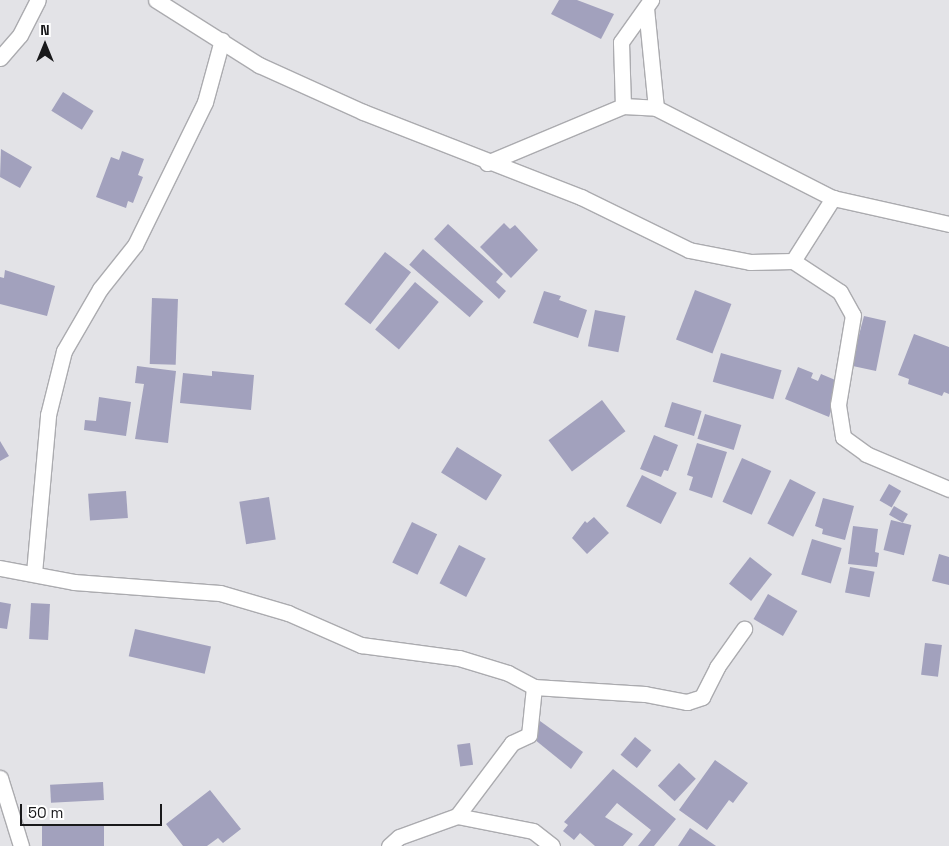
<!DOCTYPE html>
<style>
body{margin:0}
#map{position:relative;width:949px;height:846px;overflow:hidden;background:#e3e3e7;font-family:"Space Grotesk",sans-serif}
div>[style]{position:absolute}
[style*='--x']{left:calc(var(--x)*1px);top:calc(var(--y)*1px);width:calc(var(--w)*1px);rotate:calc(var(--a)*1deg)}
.building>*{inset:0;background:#a2a1bd;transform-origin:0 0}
.roads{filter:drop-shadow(1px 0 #ababaf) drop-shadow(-1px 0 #ababaf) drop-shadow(0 1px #ababaf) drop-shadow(0 -1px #ababaf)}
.street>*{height:15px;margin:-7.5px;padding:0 7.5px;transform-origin:7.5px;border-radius:7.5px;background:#fff}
span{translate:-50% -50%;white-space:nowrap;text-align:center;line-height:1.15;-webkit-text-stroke:4px #fff;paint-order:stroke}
.north{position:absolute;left:20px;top:20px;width:50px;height:50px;-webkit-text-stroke:4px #fff;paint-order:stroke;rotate:0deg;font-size:14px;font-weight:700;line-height:20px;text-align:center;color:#19191b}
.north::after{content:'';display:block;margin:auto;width:18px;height:22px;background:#19191b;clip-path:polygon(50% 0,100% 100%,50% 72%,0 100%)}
.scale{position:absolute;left:20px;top:804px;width:142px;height:22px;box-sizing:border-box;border:2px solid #19191b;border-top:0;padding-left:6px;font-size:15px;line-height:18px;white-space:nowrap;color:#19191b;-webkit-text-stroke:4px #fff;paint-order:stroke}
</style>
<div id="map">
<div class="building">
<i style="clip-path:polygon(559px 0,577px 0,614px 14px,601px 39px,551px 14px)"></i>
<i style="left:63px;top:92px;width:36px;height:22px;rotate:32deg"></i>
<i style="clip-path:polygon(1px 149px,32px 167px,20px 188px,0 177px)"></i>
<i style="clip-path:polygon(122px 151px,144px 159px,138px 175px,143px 177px,133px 203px,128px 201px,126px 208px,96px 197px,111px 157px,119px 160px)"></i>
<i style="clip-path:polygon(504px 223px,510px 229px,515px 225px,538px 250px,511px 278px,480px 247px)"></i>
<i style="clip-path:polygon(448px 224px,503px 274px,496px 282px,506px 291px,499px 299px,434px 239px)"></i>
<i style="left:423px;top:249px;width:80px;height:21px;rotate:41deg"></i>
<i style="left:385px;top:252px;width:33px;height:66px;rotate:38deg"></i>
<i style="clip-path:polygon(5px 270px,55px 286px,47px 316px,0 304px,0 277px,4px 278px)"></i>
<i style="left:415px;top:282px;width:31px;height:62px;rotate:40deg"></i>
<i style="left:695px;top:290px;width:39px;height:53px;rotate:21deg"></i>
<i style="clip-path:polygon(544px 291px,561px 296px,559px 300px,587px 310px,578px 338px,533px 323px)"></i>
<i style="left:152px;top:298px;width:26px;height:66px;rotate:2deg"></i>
<i style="left:595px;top:310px;width:31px;height:37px;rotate:11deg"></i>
<i style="clip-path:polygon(864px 316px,886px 321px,876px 371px,848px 365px,854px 334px,859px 335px)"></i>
<i style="clip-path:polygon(914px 334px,949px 347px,949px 394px,944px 392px,942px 396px,908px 384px,909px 379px,898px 375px)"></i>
<i style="left:721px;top:353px;width:63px;height:30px;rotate:16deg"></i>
<i style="clip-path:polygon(137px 366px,176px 371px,168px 443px,135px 439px,144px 384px,135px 383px)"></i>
<i style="clip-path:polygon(798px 367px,813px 373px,811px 378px,818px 381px,821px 374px,840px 382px,829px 417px,785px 399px)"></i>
<i style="clip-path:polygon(212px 371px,254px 375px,251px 410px,180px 403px,183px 373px,212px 376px)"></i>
<i style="clip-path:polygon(99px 397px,131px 402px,126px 436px,84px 430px,85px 420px,96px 421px)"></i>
<i style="left:602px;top:400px;width:39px;height:67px;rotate:53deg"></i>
<i style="left:672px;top:402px;width:31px;height:26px;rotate:17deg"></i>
<i style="left:705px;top:414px;width:38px;height:26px;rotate:17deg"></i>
<i style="clip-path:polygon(654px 435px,678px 445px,668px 471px,664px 470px,661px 477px,640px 469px)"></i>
<i style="clip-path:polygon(0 441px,9px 456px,0 461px)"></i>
<i style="clip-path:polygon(697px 443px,727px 452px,712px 498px,689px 490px,693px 477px,687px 475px)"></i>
<i style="left:457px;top:447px;width:53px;height:30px;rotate:32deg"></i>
<i style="left:742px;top:458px;width:32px;height:48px;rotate:24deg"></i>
<i style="left:642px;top:475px;width:39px;height:35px;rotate:27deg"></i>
<i style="left:790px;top:479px;width:29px;height:50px;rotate:27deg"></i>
<i style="left:889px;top:484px;width:14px;height:19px;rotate:30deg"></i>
<i style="left:126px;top:491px;width:27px;height:38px;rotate:86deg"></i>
<i style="left:269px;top:497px;width:43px;height:30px;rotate:81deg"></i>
<i style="clip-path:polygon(823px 498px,854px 506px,845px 540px,822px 534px,823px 529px,815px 526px)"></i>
<i style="left:894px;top:506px;width:16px;height:10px;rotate:30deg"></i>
<i style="clip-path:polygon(594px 517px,609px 533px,587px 554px,572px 538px,585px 521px,587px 523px)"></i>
<i style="left:891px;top:520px;width:21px;height:31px;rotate:14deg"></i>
<i style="left:412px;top:522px;width:28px;height:45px;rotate:26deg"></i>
<i style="clip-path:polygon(853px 526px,878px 529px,875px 552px,879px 553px,877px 567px,848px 564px)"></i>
<i style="left:812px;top:539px;width:31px;height:37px;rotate:17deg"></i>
<i style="left:459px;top:545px;width:30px;height:43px;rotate:27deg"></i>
<i style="clip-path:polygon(939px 554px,949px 557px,949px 585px,932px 581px)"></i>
<i style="left:750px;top:557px;width:28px;height:34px;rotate:38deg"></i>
<i style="left:850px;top:567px;width:25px;height:26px;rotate:11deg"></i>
<i style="left:768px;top:594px;width:34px;height:29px;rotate:30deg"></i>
<i style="clip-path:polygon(0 602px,11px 604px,7px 629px,0 628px)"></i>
<i style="left:31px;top:603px;width:19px;height:36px;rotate:3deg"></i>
<i style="left:135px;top:629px;width:78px;height:28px;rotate:13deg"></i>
<i style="left:925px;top:643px;width:17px;height:32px;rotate:7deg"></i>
<i style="clip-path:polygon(540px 721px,583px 752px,571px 769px,529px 735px)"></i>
<i style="left:635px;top:737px;width:21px;height:23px;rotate:39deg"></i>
<i style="left:470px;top:743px;width:22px;height:13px;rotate:82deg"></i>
<i style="clip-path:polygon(715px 760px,748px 783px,733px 803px,729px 800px,707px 830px,679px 810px)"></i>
<i style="left:679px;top:763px;width:23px;height:31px;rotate:43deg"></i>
<i style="clip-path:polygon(613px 769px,676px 819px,654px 846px,638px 846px,651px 830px,617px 803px,605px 817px,633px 834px,623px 846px,595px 846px,580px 833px,574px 840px,563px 831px,568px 825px,564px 822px)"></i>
<i style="left:103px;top:782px;width:18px;height:53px;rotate:87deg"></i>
<i style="clip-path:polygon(210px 790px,241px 829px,223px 843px,218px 838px,207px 846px,183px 846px,166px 824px)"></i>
<i style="left:104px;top:826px;width:20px;height:62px;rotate:90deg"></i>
<i style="clip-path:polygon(690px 828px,716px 846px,678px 846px)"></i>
</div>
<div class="roads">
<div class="street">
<i style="--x:156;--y:0;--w:122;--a:32.3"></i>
<i style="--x:259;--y:65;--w:114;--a:24.3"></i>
<i style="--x:363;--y:112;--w:234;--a:21.3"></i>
<i style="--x:581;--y:197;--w:120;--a:26.1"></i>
<i style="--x:689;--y:250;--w:62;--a:11.1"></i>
<i style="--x:750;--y:262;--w:43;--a:-1.3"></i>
<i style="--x:793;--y:261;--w:56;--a:33.4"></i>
<i style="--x:840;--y:292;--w:26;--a:61"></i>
<i style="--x:853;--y:315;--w:91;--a:99.5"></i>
<i style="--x:838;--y:405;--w:32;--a:81"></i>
<i style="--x:843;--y:437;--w:29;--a:36"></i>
<i style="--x:866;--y:454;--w:90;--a:22.9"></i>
<i style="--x:646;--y:8;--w:100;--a:84.3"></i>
<i style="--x:0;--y:58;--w:30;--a:-49"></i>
<i style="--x:20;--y:35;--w:39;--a:-63"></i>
<i style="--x:623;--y:106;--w:33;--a:3"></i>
<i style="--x:656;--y:108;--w:199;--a:27"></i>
<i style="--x:833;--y:198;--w:119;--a:12.6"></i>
<i style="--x:487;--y:163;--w:147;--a:-22.7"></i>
<i style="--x:623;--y:106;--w:64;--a:-91.8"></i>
<i style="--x:621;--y:42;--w:52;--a:-54.5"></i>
<i style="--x:793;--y:261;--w:75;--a:-57.6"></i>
<i style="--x:0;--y:568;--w:75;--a:10.7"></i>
<i style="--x:74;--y:582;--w:146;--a:4.3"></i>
<i style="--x:220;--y:593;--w:71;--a:16.4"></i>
<i style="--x:288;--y:613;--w:80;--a:23.7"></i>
<i style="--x:361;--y:645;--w:99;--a:7.6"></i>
<i style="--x:459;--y:658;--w:51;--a:17"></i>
<i style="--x:508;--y:673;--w:30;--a:28"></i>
<i style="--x:534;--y:687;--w:48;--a:95.9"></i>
<i style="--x:529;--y:735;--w:19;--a:155"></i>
<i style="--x:512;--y:743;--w:91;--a:127"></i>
<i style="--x:34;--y:573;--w:159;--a:-84.9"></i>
<i style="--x:48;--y:415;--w:66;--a:-76"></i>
<i style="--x:64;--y:351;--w:72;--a:-59.9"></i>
<i style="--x:100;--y:289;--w:56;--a:-51.5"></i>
<i style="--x:135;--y:245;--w:159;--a:-63.9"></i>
<i style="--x:205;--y:102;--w:64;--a:-74.7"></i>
<i style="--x:534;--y:687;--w:111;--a:3.6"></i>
<i style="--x:645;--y:694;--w:43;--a:10.8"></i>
<i style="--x:687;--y:702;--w:16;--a:-18"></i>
<i style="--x:702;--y:697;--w:34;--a:-63"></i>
<i style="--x:717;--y:667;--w:47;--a:-54.6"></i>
<i style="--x:0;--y:778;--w:71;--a:72.8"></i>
<i style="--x:389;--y:846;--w:13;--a:-42"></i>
<i style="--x:399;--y:837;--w:62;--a:-19.9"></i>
<i style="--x:457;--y:816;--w:77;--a:11.2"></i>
<i style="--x:533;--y:831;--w:24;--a:38"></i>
</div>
</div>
<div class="north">N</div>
<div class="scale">50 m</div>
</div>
